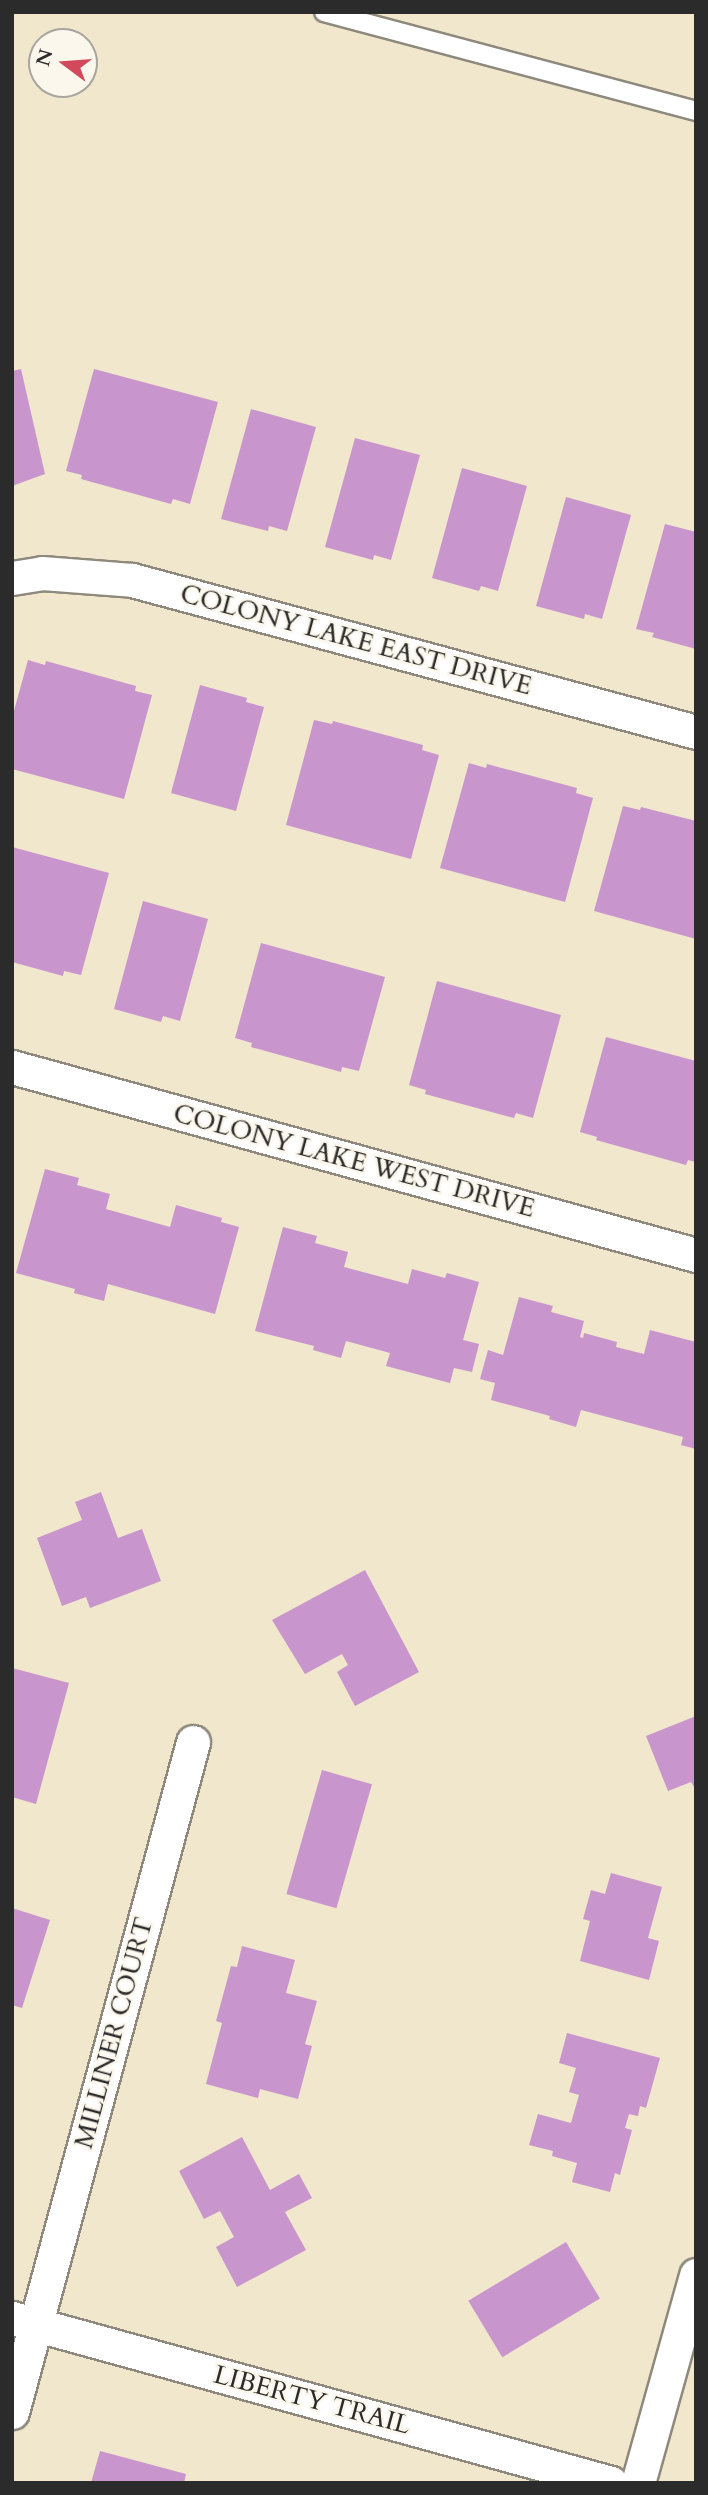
<!DOCTYPE html>
<style>
body{margin:0}
#map{position:relative;width:708px;height:2495px;overflow:hidden;background:#f0e7cc;font-family:Cardo,serif}
div>[style]{position:absolute}
[style*='--x']{left:calc(var(--x)*1px);top:calc(var(--y)*1px);width:calc(var(--w)*1px);rotate:calc(var(--a)*1deg)}
.building>*{inset:0;background:#c995cd;transform-origin:0 0}
.roads{filter:drop-shadow(2px 0 #8e897c) drop-shadow(-2px 0 #8e897c) drop-shadow(0 2px #8e897c) drop-shadow(0 -2px #8e897c)}
.lane>*{height:18px;margin:-9px;padding:0 9px;transform-origin:9px;border-radius:9px;background:#fff}
.street>*{height:33px;margin:-16.5px;padding:0 16.5px;transform-origin:16.5px;border-radius:16.5px;background:#fff}
span{translate:-50% -50%;white-space:nowrap;text-align:center;line-height:1.15;-webkit-text-stroke:5px #fbf7ec;paint-order:stroke}
.street-label{font-size:26px;color:#2b2b2b}
.frame{position:absolute;inset:0;border:14px solid #2b2b2b;pointer-events:none}
.north{position:absolute;left:28px;top:28px;width:70px;height:70px;box-sizing:border-box;background:#fbf7ec;border:2px solid #a8a59f;border-radius:50%;rotate:286deg;font-size:19px;font-weight:700;line-height:28px;text-align:center;color:#2b2b2b}
.north::after{content:'';display:block;margin:auto;width:24px;height:32px;background:#d1495b;clip-path:polygon(50% 0,100% 100%,50% 72%,0 100%)}
</style>
<div id="map">
<div class="building">
<i style="clip-path:polygon(21px 369px,45px 474px,12px 486px,12px 371px)"></i>
<i style="clip-path:polygon(94px 369px,218px 402px,190px 504px,173px 499px,171px 504px,81px 479px,82px 475px,66px 471px)"></i>
<i style="clip-path:polygon(251px 409px,316px 427px,287px 531px,269px 526px,268px 531px,221px 519px)"></i>
<i style="clip-path:polygon(355px 438px,420px 455px,391px 560px,374px 555px,373px 560px,325px 547px)"></i>
<i style="clip-path:polygon(462px 468px,527px 486px,498px 591px,481px 586px,479px 591px,432px 578px)"></i>
<i style="clip-path:polygon(566px 497px,631px 515px,602px 619px,585px 614px,584px 619px,536px 606px)"></i>
<i style="clip-path:polygon(665px 524px,696px 532px,696px 649px,652px 637px,654px 633px,636px 629px)"></i>
<i style="clip-path:polygon(28px 660px,45px 665px,46px 661px,136px 686px,135px 691px,152px 695px,124px 799px,12px 769px,12px 718px)"></i>
<i style="clip-path:polygon(200px 685px,247px 698px,246px 702px,264px 707px,236px 811px,171px 793px)"></i>
<i style="clip-path:polygon(314px 720px,332px 724px,333px 721px,423px 745px,422px 750px,439px 755px,411px 859px,286px 825px)"></i>
<i style="clip-path:polygon(469px 763px,486px 768px,487px 764px,577px 788px,576px 793px,593px 798px,565px 902px,440px 868px)"></i>
<i style="clip-path:polygon(623px 806px,640px 810px,641px 807px,696px 821px,696px 939px,594px 911px)"></i>
<i style="clip-path:polygon(12px 847px,109px 873px,81px 975px,64px 971px,63px 976px,12px 962px)"></i>
<i style="clip-path:polygon(143px 901px,208px 919px,180px 1021px,163px 1016px,161px 1022px,114px 1009px)"></i>
<i style="clip-path:polygon(261px 943px,385px 977px,359px 1071px,342px 1067px,341px 1072px,251px 1047px,252px 1043px,235px 1038px)"></i>
<i style="clip-path:polygon(437px 981px,561px 1015px,533px 1118px,516px 1113px,514px 1118px,425px 1094px,426px 1090px,409px 1085px)"></i>
<i style="clip-path:polygon(606px 1037px,696px 1061px,696px 1162px,688px 1160px,686px 1165px,596px 1140px,597px 1137px,580px 1132px)"></i>
<i style="clip-path:polygon(45px 1169px,79px 1178px,77px 1185px,110px 1194px,106px 1209px,170px 1227px,176px 1205px,222px 1218px,221px 1222px,239px 1227px,215px 1314px,108px 1284px,104px 1301px,74px 1293px,75px 1289px,16px 1273px)"></i>
<i style="clip-path:polygon(283px 1227px,317px 1236px,315px 1243px,348px 1252px,344px 1267px,408px 1284px,412px 1269px,445px 1278px,447px 1273px,479px 1282px,463px 1340px,479px 1344px,472px 1372px,454px 1368px,450px 1383px,386px 1366px,390px 1353px,346px 1341px,341px 1358px,313px 1350px,314px 1346px,255px 1331px)"></i>
<i style="clip-path:polygon(519px 1297px,553px 1306px,551px 1312px,584px 1321px,580px 1337px,583px 1338px,584px 1333px,617px 1342px,616px 1347px,644px 1354px,650px 1330px,696px 1342px,696px 1449px,681px 1445px,683px 1437px,581px 1410px,576px 1427px,549px 1419px,550px 1416px,491px 1400px,495px 1383px,480px 1379px,488px 1350px,503px 1355px)"></i>
<i style="clip-path:polygon(101px 1492px,118px 1538px,142px 1529px,161px 1581px,90px 1608px,86px 1597px,62px 1606px,37px 1538px,82px 1520px,75px 1502px)"></i>
<i style="clip-path:polygon(365px 1570px,419px 1672px,355px 1706px,337px 1672px,348px 1665px,342px 1654px,305px 1674px,272px 1620px)"></i>
<i style="clip-path:polygon(12px 1668px,69px 1683px,36px 1804px,12px 1797px)"></i>
<i style="clip-path:polygon(696px 1716px,696px 1790px,691px 1782px,668px 1791px,646px 1736px)"></i>
<i style="left:322px;top:1770px;width:52px;height:129px;rotate:16deg"></i>
<i style="clip-path:polygon(611px 1873px,662px 1887px,648px 1938px,659px 1941px,649px 1980px,580px 1961px,590px 1921px,583px 1919px,591px 1890px,605px 1894px)"></i>
<i style="clip-path:polygon(12px 1908px,50px 1920px,22px 2008px,12px 2005px)"></i>
<i style="clip-path:polygon(242px 1946px,295px 1960px,286px 1993px,317px 2001px,305px 2044px,312px 2046px,298px 2099px,260px 2089px,258px 2098px,206px 2084px,222px 2023px,216px 2021px,231px 1966px,237px 1967px)"></i>
<i style="clip-path:polygon(567px 2033px,660px 2058px,646px 2108px,640px 2106px,638px 2116px,629px 2114px,625px 2128px,632px 2130px,620px 2175px,615px 2173px,610px 2192px,572px 2182px,577px 2163px,552px 2156px,553px 2151px,529px 2145px,538px 2114px,571px 2123px,579px 2095px,569px 2092px,576px 2068px,559px 2063px)"></i>
<i style="clip-path:polygon(242px 2137px,270px 2190px,299px 2174px,312px 2198px,285px 2212px,306px 2250px,237px 2287px,216px 2247px,234px 2237px,220px 2211px,204px 2219px,179px 2171px)"></i>
<i style="left:566px;top:2242px;width:66px;height:114px;rotate:59deg"></i>
<i style="clip-path:polygon(100px 2451px,186px 2474px,184px 2483px,91px 2483px)"></i>
</div>
<div class="roads">
<div class="lane">
<i style="--x:324;--y:12;--w:385;--a:14.9"></i>
</div>
<div class="street">
<i style="--x:12;--y:578;--w:30;--a:-9"></i>
<i style="--x:42;--y:573;--w:90;--a:4.4"></i>
<i style="--x:132;--y:580;--w:584;--a:15.08"></i>
<i style="--x:12;--y:1067;--w:709;--a:15.37"></i>
<i style="--x:12;--y:2318;--w:621;--a:15.4"></i>
<i style="--x:12;--y:2412;--w:694;--a:-74.88"></i>
<i style="--x:638;--y:2483;--w:216;--a:-74.4"></i>
</div>
</div>
<div class="street-label">
<span style="left:356px;top:640px;rotate:15deg">COLONY LAKE EAST DRIVE</span>
<span style="left:354px;top:1161px;rotate:15deg">COLONY LAKE WEST DRIVE</span>
<span style="left:114px;top:2033px;rotate:-75deg">MILLINER COURT</span>
<span style="left:312px;top:2400px;rotate:15deg">LIBERTY TRAIL</span>
</div>
<div class="frame"></div>
<div class="north">N</div>
</div>
